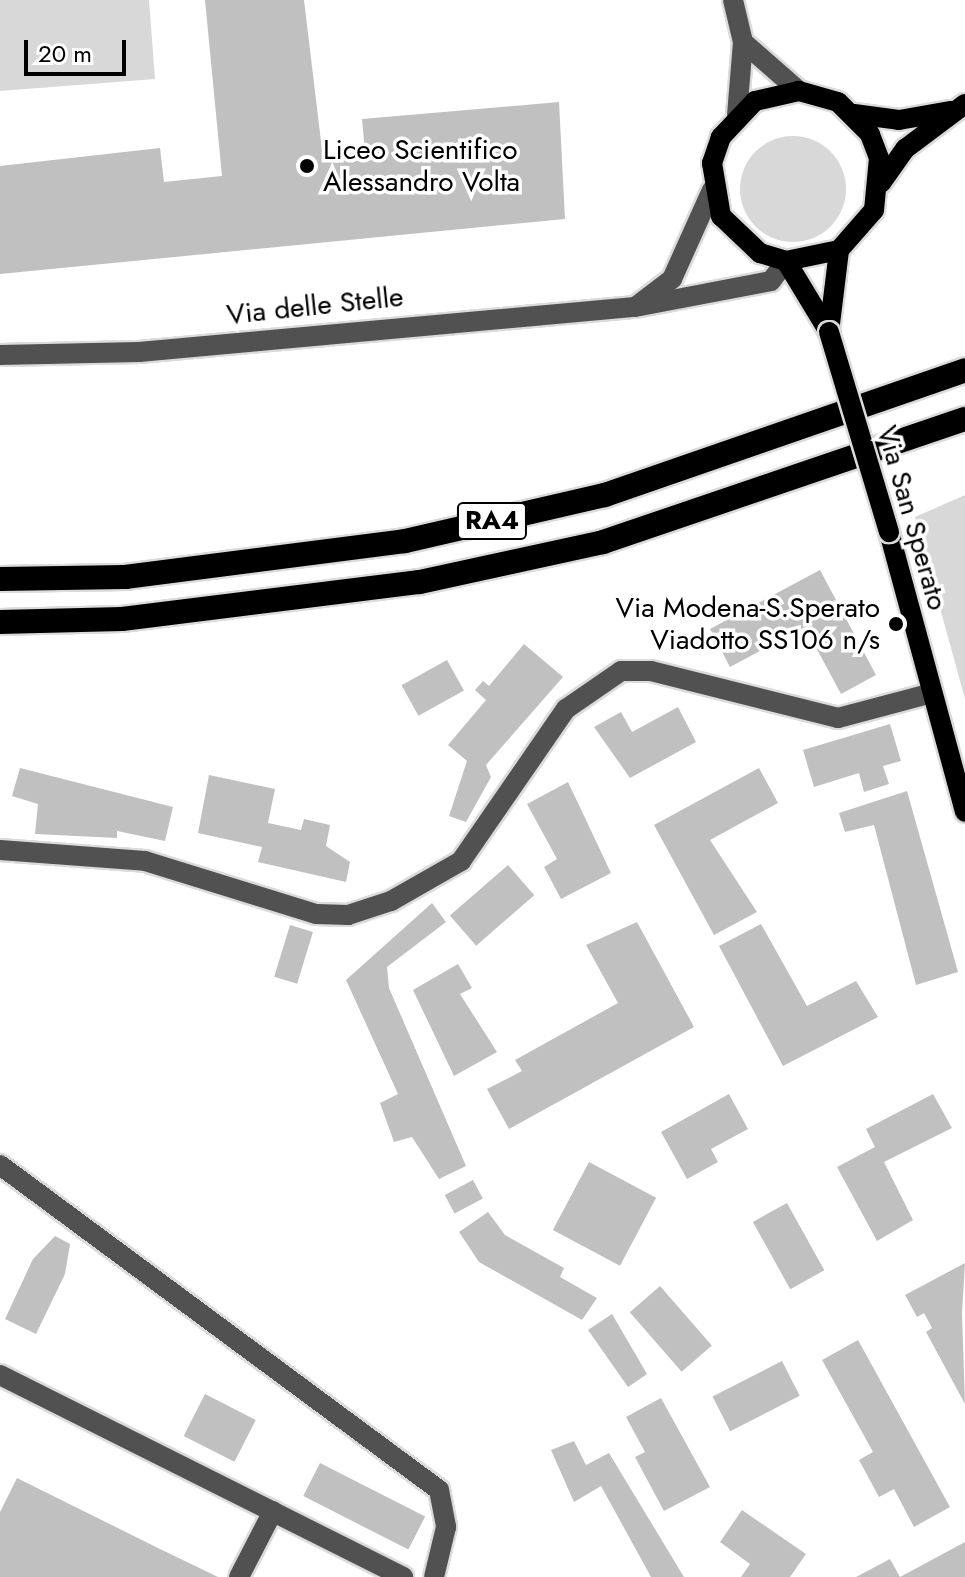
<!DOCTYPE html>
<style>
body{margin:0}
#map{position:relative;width:965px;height:1577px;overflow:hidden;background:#fff;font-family:Jost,sans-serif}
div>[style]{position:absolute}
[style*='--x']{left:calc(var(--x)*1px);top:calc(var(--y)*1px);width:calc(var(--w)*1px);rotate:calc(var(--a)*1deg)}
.green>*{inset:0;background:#d8d8d8}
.round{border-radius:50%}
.building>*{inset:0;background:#c0c0c0;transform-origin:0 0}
.roads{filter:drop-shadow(2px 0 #dbdbdb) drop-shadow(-2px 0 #dbdbdb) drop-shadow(0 2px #dbdbdb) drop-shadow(0 -2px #dbdbdb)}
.minor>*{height:20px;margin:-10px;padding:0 10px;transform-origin:10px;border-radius:10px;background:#515151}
.major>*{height:20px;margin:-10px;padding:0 10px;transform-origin:10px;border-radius:10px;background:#000}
.highway>*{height:24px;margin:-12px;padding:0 12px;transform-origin:12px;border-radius:12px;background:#000}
.bridges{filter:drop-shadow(2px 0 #dbdbdb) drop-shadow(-2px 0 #dbdbdb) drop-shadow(0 2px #dbdbdb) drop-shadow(0 -2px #dbdbdb)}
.major-bridge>*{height:20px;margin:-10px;padding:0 10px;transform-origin:10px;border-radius:10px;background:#000}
.dots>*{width:22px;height:22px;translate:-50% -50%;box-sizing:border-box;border:4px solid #fff;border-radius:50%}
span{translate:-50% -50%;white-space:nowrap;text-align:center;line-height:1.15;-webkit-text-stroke:7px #fff;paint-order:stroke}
.shield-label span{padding:2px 6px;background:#fff;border:2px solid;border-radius:6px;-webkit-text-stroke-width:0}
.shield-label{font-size:26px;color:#000;font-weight:700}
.poi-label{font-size:28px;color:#000}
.left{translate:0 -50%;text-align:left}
.right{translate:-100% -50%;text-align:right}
.street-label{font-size:28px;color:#000}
.scale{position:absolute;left:24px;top:40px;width:102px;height:36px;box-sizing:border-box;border:4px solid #000;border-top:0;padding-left:10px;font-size:24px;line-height:28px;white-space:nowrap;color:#000;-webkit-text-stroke:6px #fff;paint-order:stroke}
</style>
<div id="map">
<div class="green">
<i style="clip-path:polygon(0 0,149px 0,155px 79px,0 91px)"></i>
<i class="round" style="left:740px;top:136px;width:106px;height:106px"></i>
<i style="clip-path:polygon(965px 495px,965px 699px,915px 517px)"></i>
</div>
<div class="building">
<i style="clip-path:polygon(205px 0,304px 0,323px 158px,365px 151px,362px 119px,559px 102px,565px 219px,0 274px,0 166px,160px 148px,164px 182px,222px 176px)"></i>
<i style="clip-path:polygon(820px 570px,876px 675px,841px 694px,805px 627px,730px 667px,710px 629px)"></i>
<i style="clip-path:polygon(524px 644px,563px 677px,486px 765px,491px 777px,466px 822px,449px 816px,467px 761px,448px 745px,486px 700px,475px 690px,483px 681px,489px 686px)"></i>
<i style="left:447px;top:660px;width:35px;height:52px;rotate:61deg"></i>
<i style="clip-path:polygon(678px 707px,696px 742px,630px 778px,594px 727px,621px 712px,632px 732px)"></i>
<i style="clip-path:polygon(890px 724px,901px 761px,883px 766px,889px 784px,864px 792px,859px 773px,814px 787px,803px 750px)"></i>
<i style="clip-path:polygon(20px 768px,173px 807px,165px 841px,117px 831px,117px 838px,35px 834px,38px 804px,12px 796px)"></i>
<i style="clip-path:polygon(759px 768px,778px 803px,710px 840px,757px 912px,714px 935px,654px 825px)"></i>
<i style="clip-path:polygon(209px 775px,275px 789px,268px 823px,301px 830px,304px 819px,330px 825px,326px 846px,350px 862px,346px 882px,258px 862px,262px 847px,198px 833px)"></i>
<i style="clip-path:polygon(568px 782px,611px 873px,561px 899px,544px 867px,557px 859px,527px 804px)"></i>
<i style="clip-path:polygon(907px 791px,958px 972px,916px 985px,874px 825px,845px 832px,839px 813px)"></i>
<i style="left:508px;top:865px;width:40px;height:77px;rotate:49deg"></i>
<i style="clip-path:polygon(432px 903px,446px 922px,387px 967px,389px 988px,466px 1166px,439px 1179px,412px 1137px,394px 1142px,380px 1103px,398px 1094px,346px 980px)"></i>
<i style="clip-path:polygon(637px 922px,694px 1027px,509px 1129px,487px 1089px,522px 1071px,515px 1060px,618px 1003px,586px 945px)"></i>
<i style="clip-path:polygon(761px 924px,807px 1006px,856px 981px,878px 1017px,783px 1066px,719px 946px)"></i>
<i style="left:290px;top:925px;width:24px;height:54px;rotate:17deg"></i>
<i style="clip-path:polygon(458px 964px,472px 988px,460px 994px,497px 1052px,454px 1076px,413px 990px)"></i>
<i style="clip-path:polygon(729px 1094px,748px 1129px,711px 1149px,718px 1162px,687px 1179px,661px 1132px)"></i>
<i style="clip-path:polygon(933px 1094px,952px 1128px,884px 1162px,913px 1220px,877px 1241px,837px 1167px,875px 1147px,866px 1129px)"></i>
<i style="left:589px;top:1162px;width:76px;height:77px;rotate:28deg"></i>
<i style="left:473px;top:1180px;width:21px;height:32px;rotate:62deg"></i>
<i style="left:787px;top:1203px;width:77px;height:39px;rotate:61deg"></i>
<i style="clip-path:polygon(488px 1212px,505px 1235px,564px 1268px,560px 1277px,597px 1298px,582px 1320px,479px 1262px,459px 1232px)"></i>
<i style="clip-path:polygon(55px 1236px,70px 1244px,65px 1274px,36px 1334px,5px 1319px,33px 1259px)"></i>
<i style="clip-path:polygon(965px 1263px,962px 1313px,965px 1404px,926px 1332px,932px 1328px,924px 1313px,917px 1317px,905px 1295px)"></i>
<i style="left:660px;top:1286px;width:79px;height:40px;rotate:49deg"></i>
<i style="clip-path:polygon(612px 1314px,647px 1374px,628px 1387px,588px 1330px)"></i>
<i style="clip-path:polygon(858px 1340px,950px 1507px,914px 1527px,894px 1489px,879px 1497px,859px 1460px,873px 1452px,822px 1360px)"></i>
<i style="left:782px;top:1361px;width:39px;height:78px;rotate:63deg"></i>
<i style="left:205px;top:1394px;width:57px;height:47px;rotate:27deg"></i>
<i style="clip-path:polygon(661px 1398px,710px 1487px,664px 1511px,635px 1457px,645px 1452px,626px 1417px)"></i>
<i style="clip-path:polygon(574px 1441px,586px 1465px,609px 1453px,684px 1577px,651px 1577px,601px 1486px,574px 1502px,551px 1450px)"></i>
<i style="left:320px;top:1463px;width:118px;height:37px;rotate:27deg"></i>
<i style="clip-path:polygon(17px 1478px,158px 1548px,218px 1577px,0 1577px,0 1512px)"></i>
<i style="clip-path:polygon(742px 1510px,806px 1554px,790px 1577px,741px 1577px,750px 1564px,720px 1542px)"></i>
<i style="clip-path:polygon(965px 1542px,965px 1577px,856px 1577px,890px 1559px,900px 1577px)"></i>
</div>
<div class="roads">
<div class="minor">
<i style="--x:733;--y:0;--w:43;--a:76.6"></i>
<i style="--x:743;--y:42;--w:73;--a:94.7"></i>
<i style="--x:743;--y:42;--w:74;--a:41.2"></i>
<i style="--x:638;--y:305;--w:43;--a:-37.4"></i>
<i style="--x:672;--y:279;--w:98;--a:-65.8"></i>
<i style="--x:0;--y:355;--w:139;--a:-1.2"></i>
<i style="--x:139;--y:352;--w:498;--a:-5.2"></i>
<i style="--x:635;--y:307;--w:138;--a:-10.8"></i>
<i style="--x:771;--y:281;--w:25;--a:-53"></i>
<i style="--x:0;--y:850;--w:145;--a:4.3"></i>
<i style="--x:145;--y:861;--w:179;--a:17.2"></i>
<i style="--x:316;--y:914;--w:32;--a:2"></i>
<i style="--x:348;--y:915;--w:45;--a:-18"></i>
<i style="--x:391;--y:901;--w:81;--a:-29.7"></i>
<i style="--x:461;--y:861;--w:185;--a:-55.4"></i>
<i style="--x:566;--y:709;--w:67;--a:-34.6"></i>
<i style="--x:621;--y:671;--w:30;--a:0"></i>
<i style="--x:651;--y:671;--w:193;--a:14.1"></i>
<i style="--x:838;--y:718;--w:97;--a:-14.9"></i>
<i style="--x:0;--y:1165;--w:546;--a:36.51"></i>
<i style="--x:439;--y:1490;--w:38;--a:79"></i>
<i style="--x:446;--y:1527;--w:51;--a:103.5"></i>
<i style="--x:0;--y:1375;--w:451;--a:26.6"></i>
<i style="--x:239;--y:1577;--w:74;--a:-62.7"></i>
</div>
<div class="major">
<i style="--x:854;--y:114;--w:45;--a:7.6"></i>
<i style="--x:899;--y:120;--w:53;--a:-9.8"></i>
<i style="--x:881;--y:183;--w:42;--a:-54.8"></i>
<i style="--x:905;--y:149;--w:75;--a:-36.9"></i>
<i style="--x:786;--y:261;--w:83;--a:58.8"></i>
<i style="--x:829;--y:332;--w:83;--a:-83"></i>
<i style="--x:839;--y:250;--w:53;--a:-48.8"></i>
<i style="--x:874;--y:210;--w:52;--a:-84.5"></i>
<i style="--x:879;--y:158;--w:26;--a:-111"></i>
<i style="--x:870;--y:134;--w:45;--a:-135"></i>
<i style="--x:838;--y:102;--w:41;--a:-164.2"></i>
<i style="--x:799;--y:91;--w:45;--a:167.2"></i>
<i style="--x:755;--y:101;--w:50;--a:133.4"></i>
<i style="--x:721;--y:137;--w:28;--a:109"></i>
<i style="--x:712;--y:163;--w:54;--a:80.4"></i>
<i style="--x:721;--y:216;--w:54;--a:43.5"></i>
<i style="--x:760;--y:253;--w:27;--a:17"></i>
<i style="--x:786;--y:261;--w:54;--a:-11.7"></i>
<i style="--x:889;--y:532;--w:290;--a:74.8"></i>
</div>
<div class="highway">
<i style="--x:0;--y:579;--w:125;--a:-0.9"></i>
<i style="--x:125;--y:577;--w:282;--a:-7.3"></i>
<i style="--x:405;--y:541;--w:205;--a:-13"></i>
<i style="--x:605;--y:495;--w:381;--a:-19.1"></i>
<i style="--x:0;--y:622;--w:122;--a:-1.4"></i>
<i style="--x:122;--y:619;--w:300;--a:-7.1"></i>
<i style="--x:420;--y:582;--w:187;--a:-12.3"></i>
<i style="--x:603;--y:542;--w:382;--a:-18.8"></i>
</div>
</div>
<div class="bridges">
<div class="major-bridge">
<i style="--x:829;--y:332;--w:209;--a:73.3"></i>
</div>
</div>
<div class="dots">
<i style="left:307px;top:166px;background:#000"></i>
<i style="left:896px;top:624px;background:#000"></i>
</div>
<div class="shield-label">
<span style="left:492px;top:521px">RA4</span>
</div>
<div class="poi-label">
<span class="left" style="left:323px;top:166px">Liceo Scientifico<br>Alessandro Volta</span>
<span class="right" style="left:880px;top:624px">Via Modena-S.Sperato<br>Viadotto SS106 n/s</span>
</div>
<div class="street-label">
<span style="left:315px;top:306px;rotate:-6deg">Via delle Stelle</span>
<span style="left:912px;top:518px;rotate:74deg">Via San Sperato</span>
</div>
<div class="scale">20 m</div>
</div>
